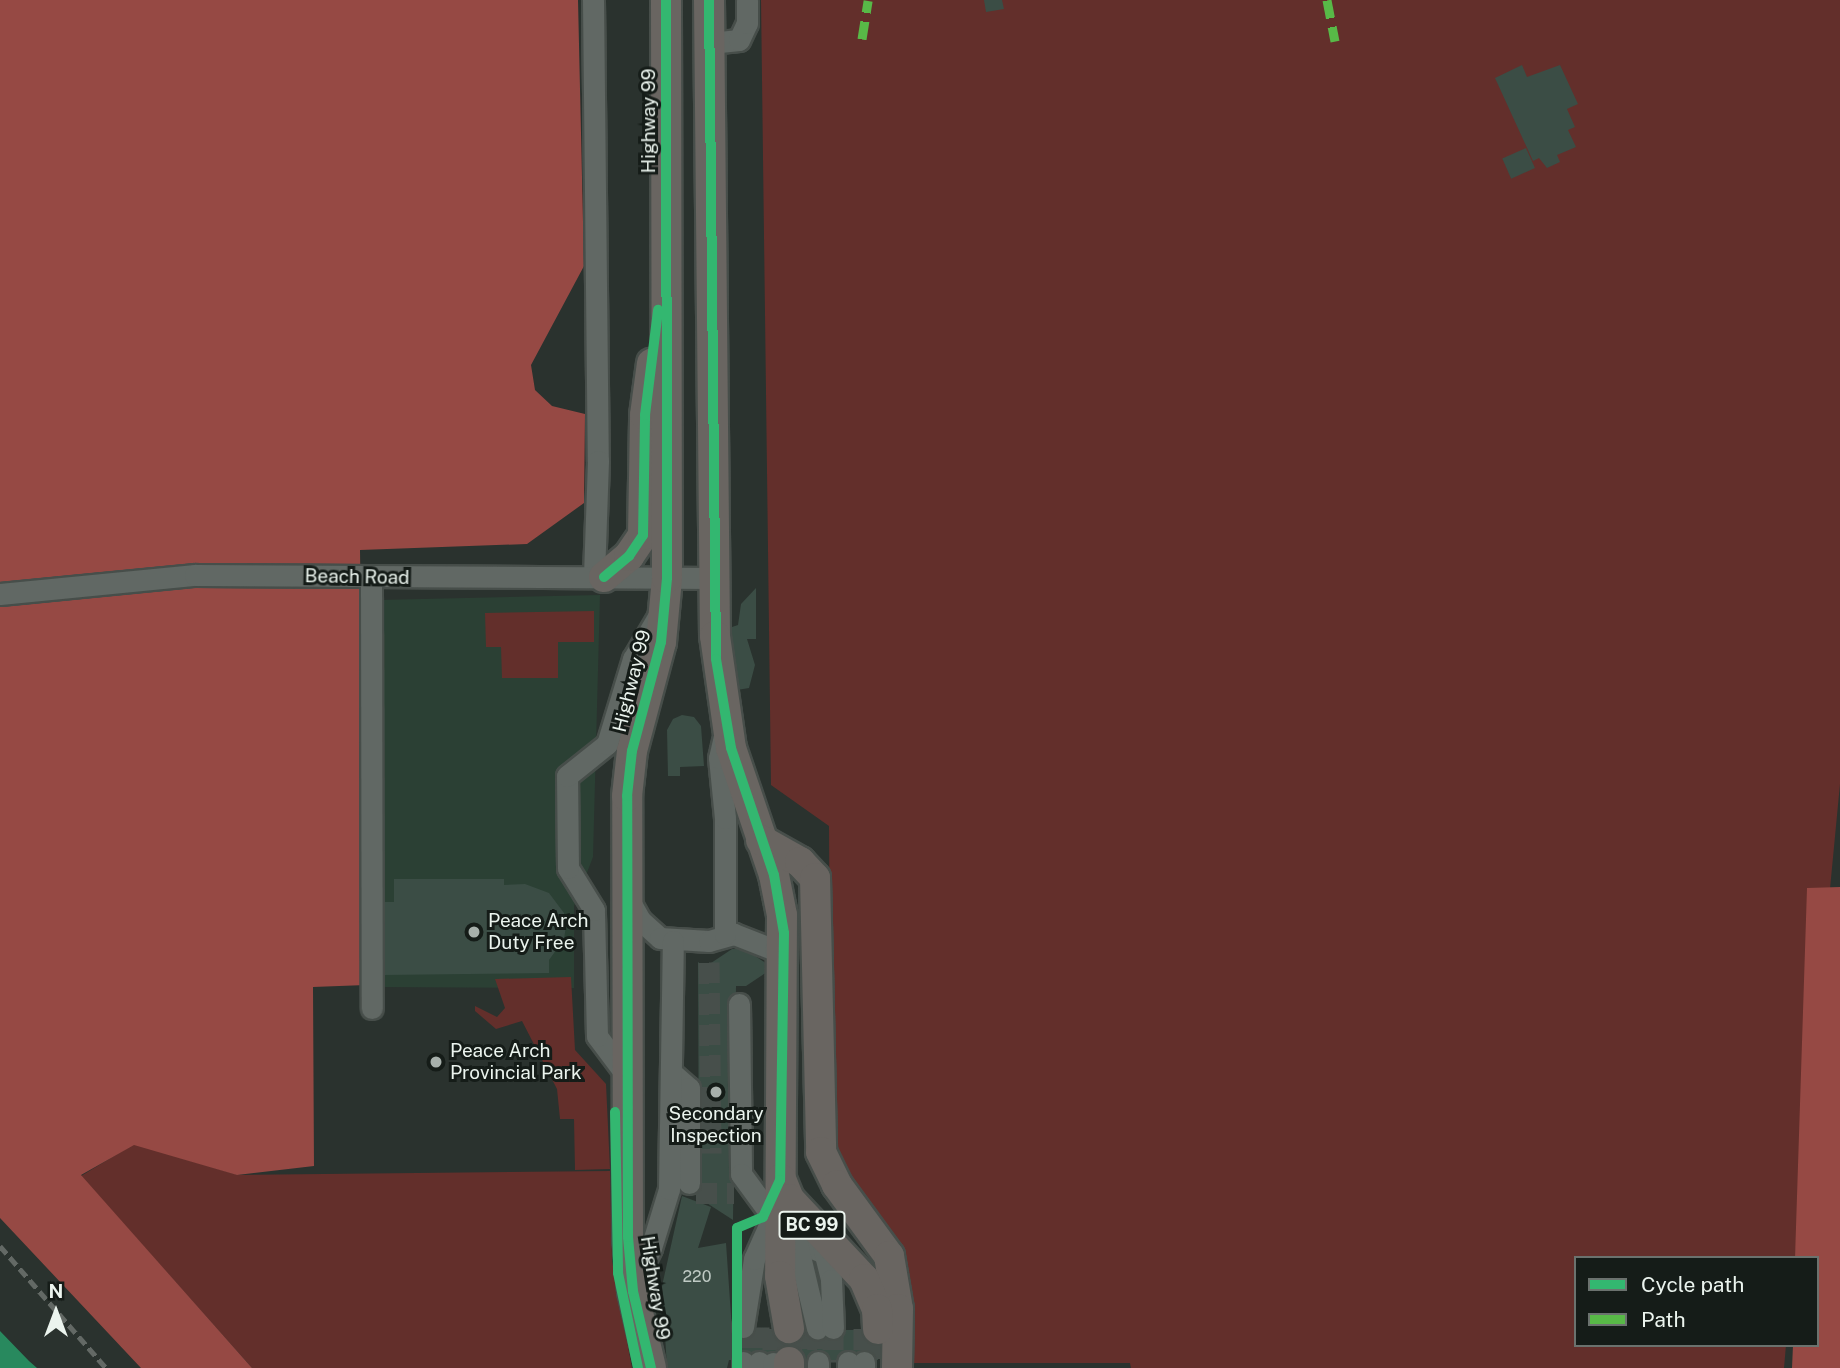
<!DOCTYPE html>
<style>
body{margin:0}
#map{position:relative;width:1840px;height:1368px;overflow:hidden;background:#2a322e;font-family:"Public Sans",sans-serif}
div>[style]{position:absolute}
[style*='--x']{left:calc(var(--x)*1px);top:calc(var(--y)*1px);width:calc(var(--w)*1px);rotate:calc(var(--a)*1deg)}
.built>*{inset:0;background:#2b4034}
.green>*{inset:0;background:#632f2b}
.forest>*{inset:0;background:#964944}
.water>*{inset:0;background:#28895e}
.building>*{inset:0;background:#3b4d45;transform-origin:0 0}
.minor-tunnel>*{height:21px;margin-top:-10.5px;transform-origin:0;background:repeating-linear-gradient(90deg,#474f4b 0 21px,transparent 0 31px)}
.highway-tunnel>*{height:30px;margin-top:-15px;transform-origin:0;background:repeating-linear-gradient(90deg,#474f4b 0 30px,transparent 0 45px)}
.roads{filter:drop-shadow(2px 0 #474e4a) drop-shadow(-2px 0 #474e4a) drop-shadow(0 2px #474e4a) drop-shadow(0 -2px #474e4a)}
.minor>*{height:21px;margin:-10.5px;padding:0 10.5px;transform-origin:10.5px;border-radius:10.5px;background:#616864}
.highway>*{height:30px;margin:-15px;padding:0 15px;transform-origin:15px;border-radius:15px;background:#696561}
.rail>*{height:5px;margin-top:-2.5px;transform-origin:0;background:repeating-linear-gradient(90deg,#636965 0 10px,transparent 0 15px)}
.quiet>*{height:9px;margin-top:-4.5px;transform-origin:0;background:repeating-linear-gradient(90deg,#58b947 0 18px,transparent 0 27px)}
.cycleway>*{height:10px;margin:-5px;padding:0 5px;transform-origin:5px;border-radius:5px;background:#33b770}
.dots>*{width:19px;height:19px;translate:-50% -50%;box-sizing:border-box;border:4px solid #151c18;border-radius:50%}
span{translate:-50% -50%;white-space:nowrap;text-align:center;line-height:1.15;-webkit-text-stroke:6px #151c18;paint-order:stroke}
.number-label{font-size:16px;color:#bfcac4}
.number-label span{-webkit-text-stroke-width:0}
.shield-label span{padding:2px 5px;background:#151c18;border:2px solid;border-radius:5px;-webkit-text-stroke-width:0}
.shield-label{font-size:18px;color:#ebf4ee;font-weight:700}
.street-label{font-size:19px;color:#ebf4ee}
.poi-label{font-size:19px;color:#ebf4ee}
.left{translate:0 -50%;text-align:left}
.legend{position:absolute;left:1574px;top:1256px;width:245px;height:91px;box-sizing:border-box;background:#151c18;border:2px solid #6b726e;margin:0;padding:9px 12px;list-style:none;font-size:21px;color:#ebf4ee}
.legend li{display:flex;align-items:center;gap:14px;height:35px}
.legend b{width:35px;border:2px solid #6b726e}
.north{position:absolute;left:21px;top:1277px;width:70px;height:70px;-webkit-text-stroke:5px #151c18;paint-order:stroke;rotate:0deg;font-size:19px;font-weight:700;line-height:28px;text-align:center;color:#ebf4ee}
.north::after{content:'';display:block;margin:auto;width:24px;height:32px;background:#ebf4ee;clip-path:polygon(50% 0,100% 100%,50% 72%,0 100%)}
</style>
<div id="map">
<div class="built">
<i style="clip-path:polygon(600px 595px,593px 857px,574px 906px,574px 988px,378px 987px,379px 600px)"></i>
</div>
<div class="green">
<i style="clip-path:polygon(761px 0,1840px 0,1840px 784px,1809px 1109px,1840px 1368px,1817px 1345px,1817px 1258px,1801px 1191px,1795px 1258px,1576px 1258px,1576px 1345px,1786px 1345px,1784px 1368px,1131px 1368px,1130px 1363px,905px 1363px,906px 1255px,831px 1148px,829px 826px,771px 785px)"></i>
<i style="clip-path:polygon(594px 611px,594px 642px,558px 642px,558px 678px,502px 678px,501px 647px,486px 647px,485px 613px)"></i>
<i style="clip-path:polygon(571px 977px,575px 1050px,606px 1084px,610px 1169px,575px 1170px,574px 1119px,560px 1119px,557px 1089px,522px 1021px,496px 1029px,475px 1011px,475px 1006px,497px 1017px,505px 1008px,495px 979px)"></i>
<i style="clip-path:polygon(134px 1144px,238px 1175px,610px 1171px,612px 1261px,632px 1368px,252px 1368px,81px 1176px)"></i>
</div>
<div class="forest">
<i style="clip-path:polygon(0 0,578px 0,584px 266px,531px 365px,535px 390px,552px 406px,585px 414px,584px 503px,527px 544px,360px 550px,366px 985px,313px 987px,314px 1166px,237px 1175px,134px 1145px,81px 1175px,252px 1368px,141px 1368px,0 1218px)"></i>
<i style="clip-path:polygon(1840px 887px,1840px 1368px,1792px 1368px,1793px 1345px,1817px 1345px,1817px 1258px,1795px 1258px,1807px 888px)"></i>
</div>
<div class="water">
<i style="clip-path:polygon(0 1331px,29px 1361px,37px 1368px,0 1368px)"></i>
</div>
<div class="building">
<i style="clip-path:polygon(984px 0,1002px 0,1004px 9px,986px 12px)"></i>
<i style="clip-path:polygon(1522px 65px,1527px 77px,1560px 65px,1578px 104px,1567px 109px,1575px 127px,1568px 130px,1576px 147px,1557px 155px,1560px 162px,1547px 168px,1539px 158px,1533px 161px,1495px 78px)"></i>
<i style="left:1526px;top:148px;width:22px;height:26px;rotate:66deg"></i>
<i style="clip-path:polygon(756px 588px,756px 639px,747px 639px,755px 665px,749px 688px,737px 690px,729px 628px,738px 625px,741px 604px)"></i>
<i style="clip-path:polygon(682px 715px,694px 717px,701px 726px,704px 766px,680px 767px,680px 776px,668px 776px,667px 730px,673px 719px)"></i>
<i style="clip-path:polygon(394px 879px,504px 879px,504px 885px,525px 884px,549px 893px,564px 913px,566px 926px,564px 939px,549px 960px,549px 973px,383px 975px,383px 902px,394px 902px)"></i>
<i style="clip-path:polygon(732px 949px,745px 949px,773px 968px,746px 986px,736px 986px,733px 1220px,699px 1198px,698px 962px,705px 967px)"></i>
<i style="clip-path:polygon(682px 1196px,711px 1207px,698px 1248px,726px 1243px,732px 1330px,878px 1330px,878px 1360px,729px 1360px,727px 1368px,667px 1368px,662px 1286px)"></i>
</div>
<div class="minor-tunnel">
<i style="--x:709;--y:962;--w:191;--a:89.4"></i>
<i style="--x:696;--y:1193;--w:38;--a:0"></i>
<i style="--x:743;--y:1327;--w:35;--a:90"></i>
<i style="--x:759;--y:1327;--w:35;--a:90"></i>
<i style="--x:773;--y:1328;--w:35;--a:90"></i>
<i style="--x:802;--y:1328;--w:34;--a:88"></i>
<i style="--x:817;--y:1328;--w:34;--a:88"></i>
<i style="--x:833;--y:1328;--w:34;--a:90"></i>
<i style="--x:864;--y:1328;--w:34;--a:90"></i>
</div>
<div class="highway-tunnel">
<i style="--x:878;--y:1329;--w:33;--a:88"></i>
</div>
<div class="roads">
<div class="minor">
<i style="--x:593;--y:0;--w:461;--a:89.4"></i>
<i style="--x:598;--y:461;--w:116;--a:92"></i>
<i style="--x:710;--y:43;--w:29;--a:-6"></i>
<i style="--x:739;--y:40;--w:19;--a:-65"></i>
<i style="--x:747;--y:23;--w:23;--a:-90"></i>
<i style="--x:371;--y:578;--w:430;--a:89.9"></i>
<i style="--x:0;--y:594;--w:196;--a:-5.6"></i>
<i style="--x:195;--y:575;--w:519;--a:0.33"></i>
<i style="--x:629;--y:900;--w:23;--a:61"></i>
<i style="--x:640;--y:920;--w:27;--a:42"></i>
<i style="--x:660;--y:938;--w:49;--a:3.5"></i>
<i style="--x:709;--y:941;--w:26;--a:-16"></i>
<i style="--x:734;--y:934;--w:44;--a:21.3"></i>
<i style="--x:775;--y:950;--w:15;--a:53"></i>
<i style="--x:725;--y:934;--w:116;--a:-90"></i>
<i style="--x:725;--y:818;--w:60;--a:-95.7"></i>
<i style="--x:719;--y:758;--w:28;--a:-77"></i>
<i style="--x:739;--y:1004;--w:170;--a:89.3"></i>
<i style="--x:741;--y:1174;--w:66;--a:53.7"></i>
<i style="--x:780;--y:1227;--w:22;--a:39"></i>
<i style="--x:797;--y:1241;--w:54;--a:24.2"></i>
<i style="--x:674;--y:1075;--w:20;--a:41"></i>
<i style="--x:689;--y:1088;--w:95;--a:90"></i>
<i style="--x:627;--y:1076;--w:50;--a:-126.9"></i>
<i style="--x:597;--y:1036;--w:126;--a:-91.4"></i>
<i style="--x:594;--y:910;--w:49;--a:-121.8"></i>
<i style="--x:568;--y:868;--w:92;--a:-90.6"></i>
<i style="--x:567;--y:776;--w:51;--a:-38.7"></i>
<i style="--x:607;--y:744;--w:89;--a:-73"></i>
<i style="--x:633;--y:659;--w:57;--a:-59.4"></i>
<i style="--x:795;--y:1235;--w:96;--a:76.7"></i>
<i style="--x:823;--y:1247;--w:34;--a:76"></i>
<i style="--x:831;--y:1280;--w:48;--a:87.6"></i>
<i style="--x:633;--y:1284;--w:40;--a:-63.4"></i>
<i style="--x:651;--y:1248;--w:62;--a:-73"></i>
<i style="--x:669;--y:1189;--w:248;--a:-89.1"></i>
<i style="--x:743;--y:1327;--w:69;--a:-80.8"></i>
<i style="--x:754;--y:1259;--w:57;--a:-66.1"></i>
<i style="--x:743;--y:1362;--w:6;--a:90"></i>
<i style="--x:759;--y:1362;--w:6;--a:90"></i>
<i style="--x:818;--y:1362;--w:6;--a:90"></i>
<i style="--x:848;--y:1362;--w:6;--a:90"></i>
<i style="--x:864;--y:1362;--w:6;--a:90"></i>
<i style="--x:773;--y:1363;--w:5;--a:79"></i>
</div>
<div class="highway">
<i style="--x:709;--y:0;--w:636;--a:89.46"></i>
<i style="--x:715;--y:636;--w:113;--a:81.9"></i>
<i style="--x:731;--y:748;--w:134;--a:71.3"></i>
<i style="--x:774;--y:875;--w:41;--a:78.7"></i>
<i style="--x:782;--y:915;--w:361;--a:90.3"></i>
<i style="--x:780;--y:1276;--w:53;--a:80.2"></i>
<i style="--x:604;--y:577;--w:33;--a:-40"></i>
<i style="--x:629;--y:556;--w:25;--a:-56"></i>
<i style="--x:643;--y:535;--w:120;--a:-89"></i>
<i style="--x:645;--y:415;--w:52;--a:-82.3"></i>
<i style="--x:761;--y:840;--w:45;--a:29.4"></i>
<i style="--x:800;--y:862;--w:22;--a:47"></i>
<i style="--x:815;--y:878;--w:274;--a:88.7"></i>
<i style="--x:821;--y:1152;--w:37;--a:64"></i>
<i style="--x:837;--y:1185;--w:88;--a:53.8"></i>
<i style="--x:889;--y:1256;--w:54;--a:80.4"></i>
<i style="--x:898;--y:1309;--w:59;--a:91"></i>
<i style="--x:781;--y:1179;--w:22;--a:68"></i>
<i style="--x:789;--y:1199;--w:110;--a:46.8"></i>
<i style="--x:864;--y:1279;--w:33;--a:67"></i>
<i style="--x:877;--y:1309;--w:20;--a:87"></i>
<i style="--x:789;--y:1362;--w:6;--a:90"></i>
<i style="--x:651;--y:1368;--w:79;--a:-103.2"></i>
<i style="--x:633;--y:1291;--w:54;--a:-95.3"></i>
<i style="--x:628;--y:1237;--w:441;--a:-90.1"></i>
<i style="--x:627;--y:796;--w:45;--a:-83.7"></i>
<i style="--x:632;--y:751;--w:113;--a:-75.1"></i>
<i style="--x:661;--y:642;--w:64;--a:-84.6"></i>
<i style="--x:667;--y:578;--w:578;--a:-90.1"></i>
</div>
</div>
<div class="rail">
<i style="--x:0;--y:1246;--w:162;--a:49"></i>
</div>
<div class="quiet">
<i style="--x:1327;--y:0;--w:42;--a:79"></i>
<i style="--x:862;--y:39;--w:39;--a:-81"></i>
</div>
<div class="cycleway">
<i style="--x:709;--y:0;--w:659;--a:89.39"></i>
<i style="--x:716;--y:659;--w:90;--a:80.4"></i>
<i style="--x:731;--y:748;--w:134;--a:71.3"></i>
<i style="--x:774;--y:875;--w:59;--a:80.2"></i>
<i style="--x:784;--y:933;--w:247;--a:90.9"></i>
<i style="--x:780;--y:1180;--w:41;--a:114.7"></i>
<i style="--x:763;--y:1217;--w:28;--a:157"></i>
<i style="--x:737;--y:1228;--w:140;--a:90"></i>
<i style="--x:604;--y:577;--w:33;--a:-40"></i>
<i style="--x:629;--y:556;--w:25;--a:-56"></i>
<i style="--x:643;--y:535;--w:120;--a:-89"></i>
<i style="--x:645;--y:415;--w:106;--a:-82.9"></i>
<i style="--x:615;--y:1112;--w:161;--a:88.9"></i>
<i style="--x:618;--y:1273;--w:97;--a:78.1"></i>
<i style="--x:651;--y:1368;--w:79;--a:-103.2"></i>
<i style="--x:633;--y:1291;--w:54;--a:-95.3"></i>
<i style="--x:628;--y:1237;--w:441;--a:-90.1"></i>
<i style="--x:627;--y:796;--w:45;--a:-83.7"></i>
<i style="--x:632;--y:751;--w:113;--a:-75.1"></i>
<i style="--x:661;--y:642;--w:64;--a:-84.6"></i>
<i style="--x:667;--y:578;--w:578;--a:-90.1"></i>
</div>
<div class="dots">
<i style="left:474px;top:932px;background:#a7b0ab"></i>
<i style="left:436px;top:1062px;background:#a7b0ab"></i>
<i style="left:716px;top:1092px;background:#a7b0ab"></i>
</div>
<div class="number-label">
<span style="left:697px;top:1277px">220</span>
</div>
<div class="shield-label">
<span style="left:812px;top:1225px">BC 99</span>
</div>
<div class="street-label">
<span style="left:649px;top:121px;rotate:-90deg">Highway 99</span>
<span style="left:357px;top:577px;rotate:1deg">Beach Road</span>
<span style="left:632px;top:681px;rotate:-76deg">Highway 99</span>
<span style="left:655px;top:1288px;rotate:81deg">Highway 99</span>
</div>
<div class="poi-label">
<span class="left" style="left:488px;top:932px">Peace Arch<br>Duty Free</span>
<span class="left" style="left:450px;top:1062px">Peace Arch<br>Provincial Park</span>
<span style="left:716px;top:1125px">Secondary<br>Inspection</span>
</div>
<ul class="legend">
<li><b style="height:9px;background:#33b770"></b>Cycle path</li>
<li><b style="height:9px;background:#58b947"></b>Path</li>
</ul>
<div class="north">N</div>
</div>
